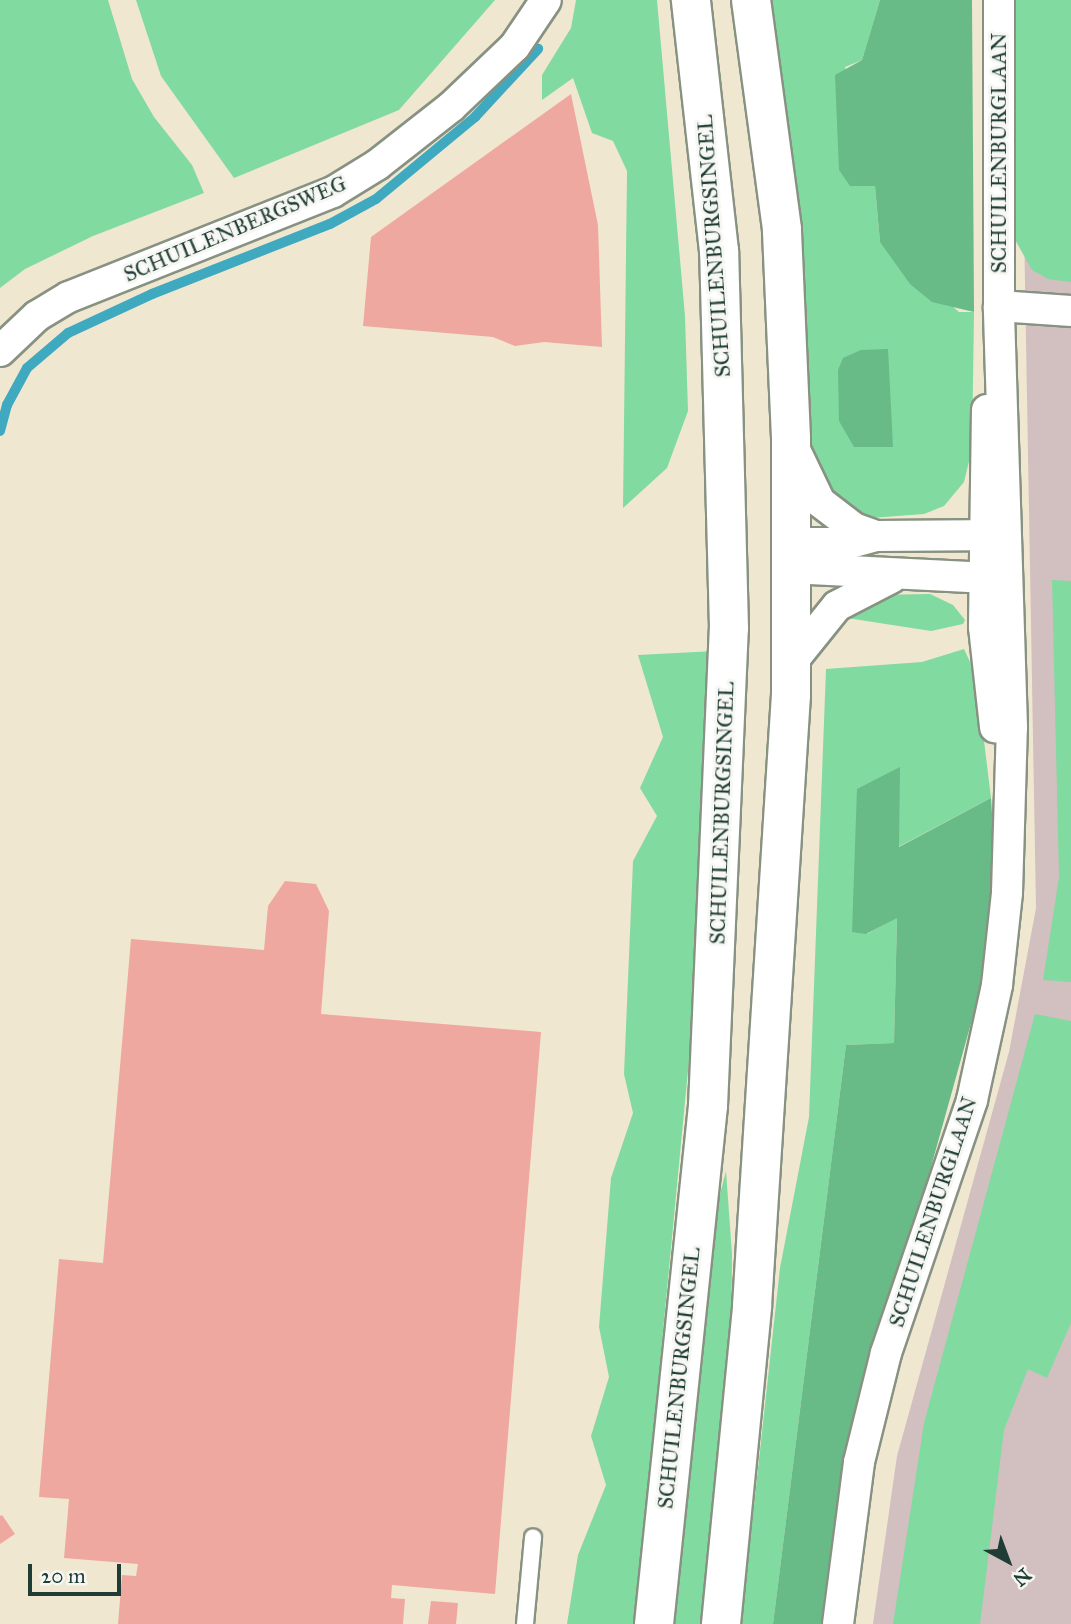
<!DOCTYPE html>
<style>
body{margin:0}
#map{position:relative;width:1071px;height:1624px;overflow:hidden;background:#f0e7d1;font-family:"IM FELL Great Primer",serif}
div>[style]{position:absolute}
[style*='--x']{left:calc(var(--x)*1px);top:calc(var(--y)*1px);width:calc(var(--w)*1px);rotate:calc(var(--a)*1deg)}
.industrial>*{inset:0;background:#d2bfc0}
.green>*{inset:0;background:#81daa0}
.forest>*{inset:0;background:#68ba86}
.stream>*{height:10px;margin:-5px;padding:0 5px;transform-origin:5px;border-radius:5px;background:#3faabf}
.building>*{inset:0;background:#efa8a0}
.roads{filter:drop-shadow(2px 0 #889282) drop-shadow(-2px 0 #889282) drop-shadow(0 2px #889282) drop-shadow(0 -2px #889282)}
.lane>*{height:16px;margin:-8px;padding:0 8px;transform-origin:8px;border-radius:8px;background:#fff}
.street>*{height:30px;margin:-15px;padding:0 15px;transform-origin:15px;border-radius:15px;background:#fff}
.primary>*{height:38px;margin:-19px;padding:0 19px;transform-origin:19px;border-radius:19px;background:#fff}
span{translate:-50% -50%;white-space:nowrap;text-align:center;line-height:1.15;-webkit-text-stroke:6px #f6f6f2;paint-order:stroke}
.street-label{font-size:21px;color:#1f3d34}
.north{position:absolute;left:973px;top:1526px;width:70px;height:70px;-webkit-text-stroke:5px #f6f6f2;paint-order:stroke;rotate:139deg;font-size:19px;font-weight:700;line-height:28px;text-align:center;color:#1f3d34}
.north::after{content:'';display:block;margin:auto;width:24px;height:32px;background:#1f3d34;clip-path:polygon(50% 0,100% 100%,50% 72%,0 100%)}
.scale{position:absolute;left:28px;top:1564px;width:93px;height:32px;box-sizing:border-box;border:4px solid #1f3d34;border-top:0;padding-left:9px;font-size:21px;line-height:24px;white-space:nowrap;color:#1f3d34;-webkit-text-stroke:5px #f6f6f2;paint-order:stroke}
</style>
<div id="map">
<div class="industrial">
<i style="clip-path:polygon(1020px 0,1071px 0,1071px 1624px,873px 1624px,897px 1456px,1009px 1052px,1036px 908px)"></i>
</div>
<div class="green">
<i style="clip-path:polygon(0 0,108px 0,132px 79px,154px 117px,192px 165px,204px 193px,93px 236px,25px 269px,0 288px)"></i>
<i style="clip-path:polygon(136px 0,495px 0,399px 110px,234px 178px,161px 76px)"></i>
<i style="clip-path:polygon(576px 0,657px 0,685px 316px,688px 411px,667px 468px,623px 508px,627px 171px,613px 141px,592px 133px,573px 78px,542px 100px,542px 75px,571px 28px)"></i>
<i style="clip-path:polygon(772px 0,880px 0,862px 60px,845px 67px,875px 186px,880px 242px,959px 312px,974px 312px,972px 449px,964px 482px,944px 506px,924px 514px,871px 518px,839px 503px,820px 479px,809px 448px,798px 198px)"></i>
<i style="clip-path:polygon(1013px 0,1071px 0,1071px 282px,1048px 279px,1032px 270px,1014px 238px)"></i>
<i style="clip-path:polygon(1052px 580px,1071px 581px,1071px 982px,1043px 980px,1059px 877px)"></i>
<i style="clip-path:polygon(930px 594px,953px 605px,965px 620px,963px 624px,931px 631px,847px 618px,876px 595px)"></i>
<i style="clip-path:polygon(964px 649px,976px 675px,991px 798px,898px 847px,867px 934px,897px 917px,894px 1043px,846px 1045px,773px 1624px,741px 1624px,780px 1268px,809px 1117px,826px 669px,922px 662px)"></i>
<i style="clip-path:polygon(715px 651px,693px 1018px,635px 1624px,567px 1624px,578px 1555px,606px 1485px,591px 1436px,609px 1377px,599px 1327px,611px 1178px,633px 1113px,624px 1074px,633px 861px,657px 816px,640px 788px,663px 737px,638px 655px)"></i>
<i style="clip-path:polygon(1035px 1014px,1071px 1021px,1071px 1323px,1047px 1378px,1028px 1369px,1004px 1430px,980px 1624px,893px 1624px,924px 1423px)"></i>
<i style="clip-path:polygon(726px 1171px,732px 1254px,731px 1360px,704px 1624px,671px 1624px,714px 1218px)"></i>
</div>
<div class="forest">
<i style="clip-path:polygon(880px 0,972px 0,974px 312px,932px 302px,910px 284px,880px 242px,875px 186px,850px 186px,839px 170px,835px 75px,862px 60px)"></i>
<i style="clip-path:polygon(888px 349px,893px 447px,854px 447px,839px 421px,838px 370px,843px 358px,861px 350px)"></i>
<i style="clip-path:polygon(900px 767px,899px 847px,991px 798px,995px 861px,980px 991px,902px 1271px,827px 1624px,773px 1624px,846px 1045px,894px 1043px,897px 918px,866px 934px,852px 932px,857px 789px)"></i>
</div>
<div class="stream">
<i style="--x:0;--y:431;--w:27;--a:-75"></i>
<i style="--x:7;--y:405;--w:42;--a:-61.6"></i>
<i style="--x:27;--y:368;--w:54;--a:-40.5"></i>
<i style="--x:68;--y:333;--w:93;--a:-24.9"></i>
<i style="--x:152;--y:294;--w:191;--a:-21.5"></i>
<i style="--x:330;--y:224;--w:52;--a:-28.5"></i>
<i style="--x:376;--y:199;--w:129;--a:-39.6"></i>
<i style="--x:475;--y:117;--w:93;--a:-47.2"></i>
</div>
<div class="building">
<i style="clip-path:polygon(571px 94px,598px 225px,602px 347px,544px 342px,515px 346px,493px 337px,363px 326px,371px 237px)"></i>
<i style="clip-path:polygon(285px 881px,316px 884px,329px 911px,321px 1014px,541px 1032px,495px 1594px,392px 1585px,391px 1598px,405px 1599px,403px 1624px,118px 1624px,122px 1575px,136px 1576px,138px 1564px,64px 1558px,69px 1499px,39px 1497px,59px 1259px,103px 1263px,131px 939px,264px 950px,268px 906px)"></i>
<i style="clip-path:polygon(2px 1515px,15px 1534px,0 1544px,0 1516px)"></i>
<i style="clip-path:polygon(431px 1601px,458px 1603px,456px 1624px,428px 1624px)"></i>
</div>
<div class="roads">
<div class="lane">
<i style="--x:525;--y:1624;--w:87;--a:-84.7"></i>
</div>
<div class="street">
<i style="--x:999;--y:306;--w:72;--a:4"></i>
<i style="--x:0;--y:351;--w:51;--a:-43.4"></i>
<i style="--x:37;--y:316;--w:37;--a:-31"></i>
<i style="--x:69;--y:297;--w:284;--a:-21.7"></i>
<i style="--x:333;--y:192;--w:52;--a:-31.5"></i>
<i style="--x:377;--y:165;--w:94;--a:-38.1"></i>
<i style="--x:451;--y:107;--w:88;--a:-43.6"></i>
<i style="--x:515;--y:46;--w:55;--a:-56"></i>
<i style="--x:987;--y:410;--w:217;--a:90.8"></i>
<i style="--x:984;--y:627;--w:101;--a:83.7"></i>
<i style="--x:796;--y:452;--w:55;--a:64.4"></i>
<i style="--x:820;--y:502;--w:43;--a:37.4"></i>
<i style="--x:854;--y:528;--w:23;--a:20"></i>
<i style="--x:792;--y:543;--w:58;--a:0"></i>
<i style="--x:850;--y:543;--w:27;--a:-15"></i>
<i style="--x:876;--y:536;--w:129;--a:-0.4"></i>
<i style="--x:790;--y:568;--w:214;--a:2.9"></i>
<i style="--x:791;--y:663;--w:73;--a:-51.1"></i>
<i style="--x:837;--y:606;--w:61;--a:-27.4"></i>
<i style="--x:838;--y:1624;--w:163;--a:-82.6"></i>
<i style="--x:859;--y:1462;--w:112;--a:-76.1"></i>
<i style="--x:886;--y:1353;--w:267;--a:-71.2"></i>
<i style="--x:972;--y:1100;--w:118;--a:-77.7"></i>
<i style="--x:997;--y:985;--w:93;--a:-83.8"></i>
<i style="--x:1007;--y:893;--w:166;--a:-88.3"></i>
<i style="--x:1012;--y:727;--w:421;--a:-91.8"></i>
<i style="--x:999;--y:306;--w:306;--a:-90"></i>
</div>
<div class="primary">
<i style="--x:654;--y:1624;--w:521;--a:-84.05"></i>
<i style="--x:708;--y:1106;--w:478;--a:-87.5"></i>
<i style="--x:729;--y:628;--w:377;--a:-91.5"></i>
<i style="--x:719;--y:251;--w:253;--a:-96.4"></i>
<i style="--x:721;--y:1624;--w:320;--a:-84.4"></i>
<i style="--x:752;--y:1306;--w:612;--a:-86.35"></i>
<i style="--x:791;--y:695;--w:257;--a:-90"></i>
<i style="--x:791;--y:438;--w:209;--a:-92.5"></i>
<i style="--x:782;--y:229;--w:231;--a:-97.7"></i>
</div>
</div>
<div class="street-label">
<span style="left:999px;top:153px;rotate:-90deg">SCHUILENBURGLAAN</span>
<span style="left:235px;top:229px;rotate:-23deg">SCHUILENBERGSWEG</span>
<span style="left:714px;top:246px;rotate:-94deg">SCHUILENBURGSINGEL</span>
<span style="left:722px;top:813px;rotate:-88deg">SCHUILENBURGSINGEL</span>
<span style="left:933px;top:1212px;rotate:-72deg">SCHUILENBURGLAAN</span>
<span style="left:679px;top:1378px;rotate:-84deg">SCHUILENBURGSINGEL</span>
</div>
<div class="north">N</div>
<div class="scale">20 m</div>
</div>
